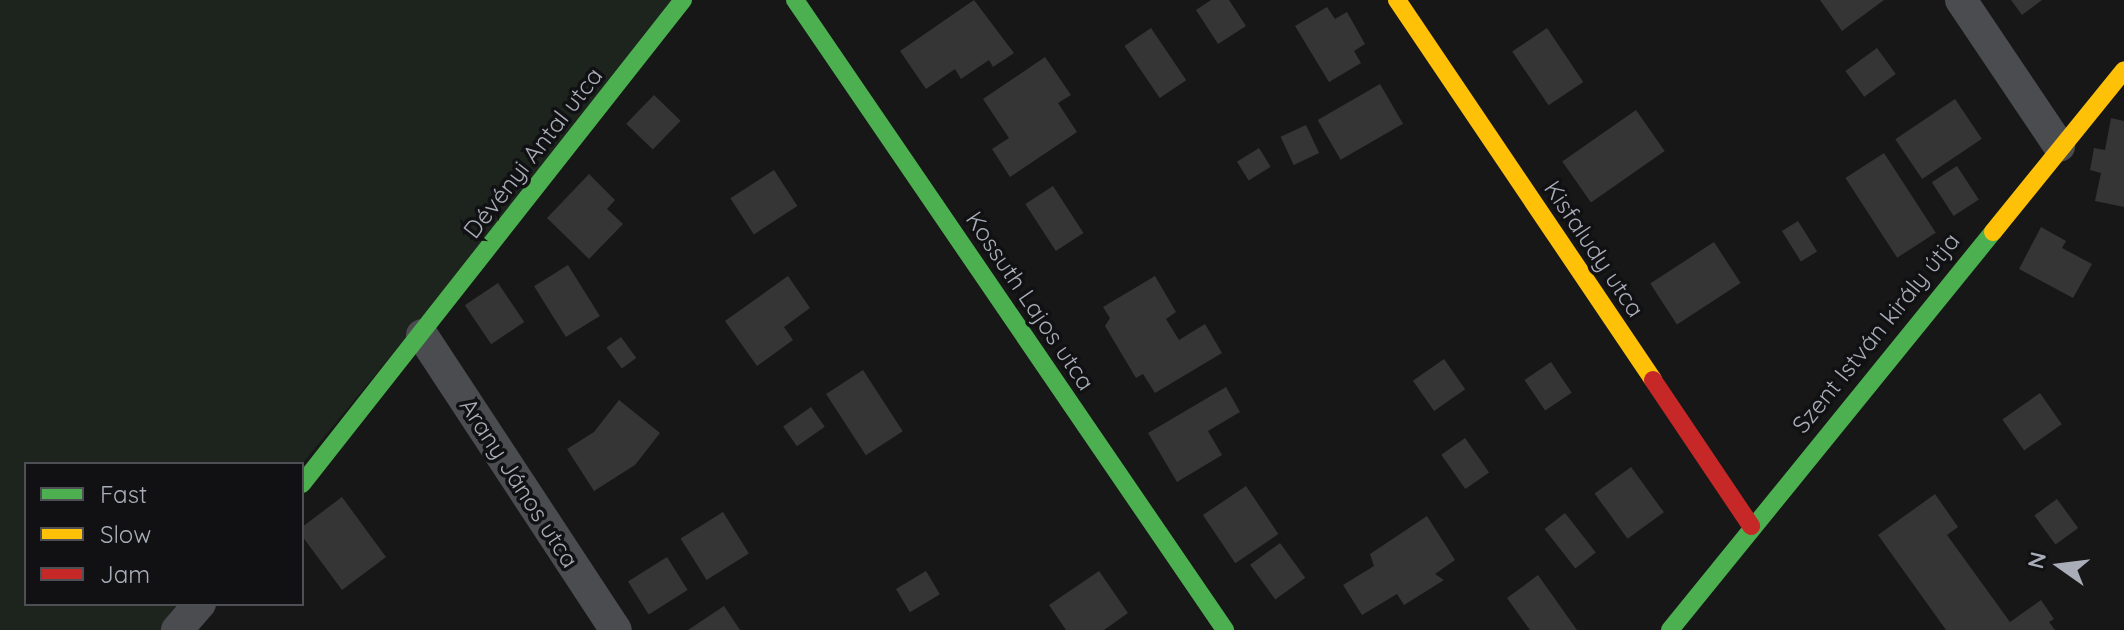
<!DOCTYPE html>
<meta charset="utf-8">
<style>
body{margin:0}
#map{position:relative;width:2124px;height:630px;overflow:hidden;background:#171717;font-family:Quicksand,sans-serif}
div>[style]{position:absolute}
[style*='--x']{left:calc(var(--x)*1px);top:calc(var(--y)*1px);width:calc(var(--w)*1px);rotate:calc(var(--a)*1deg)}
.green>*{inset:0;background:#1d241e}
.building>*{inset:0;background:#353536;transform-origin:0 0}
.street>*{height:32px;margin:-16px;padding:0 16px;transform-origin:16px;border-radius:16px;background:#4b4c50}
.fast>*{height:18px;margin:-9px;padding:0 9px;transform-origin:9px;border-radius:9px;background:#4caf50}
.slow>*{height:18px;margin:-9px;padding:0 9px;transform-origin:9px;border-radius:9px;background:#ffc107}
.jam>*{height:18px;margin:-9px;padding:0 9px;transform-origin:9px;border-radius:9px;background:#c62828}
span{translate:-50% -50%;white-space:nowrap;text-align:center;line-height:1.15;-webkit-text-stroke:7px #111113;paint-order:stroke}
.street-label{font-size:24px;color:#a8adb8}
.legend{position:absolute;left:24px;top:462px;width:280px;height:144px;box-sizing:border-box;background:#111113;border:2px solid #4d4f55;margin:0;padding:10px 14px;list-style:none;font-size:24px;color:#a8adb8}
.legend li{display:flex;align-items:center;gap:16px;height:40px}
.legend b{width:40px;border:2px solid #4d4f55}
.north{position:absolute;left:2020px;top:526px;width:80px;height:80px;-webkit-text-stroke:6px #111113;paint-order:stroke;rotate:284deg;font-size:22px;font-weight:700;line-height:32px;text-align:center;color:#a8adb8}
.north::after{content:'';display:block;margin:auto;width:28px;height:36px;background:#a8adb8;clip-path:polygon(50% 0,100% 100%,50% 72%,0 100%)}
</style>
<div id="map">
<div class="green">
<i style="clip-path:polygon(0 0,683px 0,302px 464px,26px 464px,26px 604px,195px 604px,173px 630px,0 630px)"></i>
</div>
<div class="building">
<i style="clip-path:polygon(974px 0,1014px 53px,993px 67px,989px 60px,961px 79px,955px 69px,926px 89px,900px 51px)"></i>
<i style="clip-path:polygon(1211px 0,1229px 0,1246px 26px,1218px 44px,1196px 10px)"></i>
<i style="clip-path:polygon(1820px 0,1884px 0,1842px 31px)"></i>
<i style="clip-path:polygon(2011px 0,2042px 0,2022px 15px)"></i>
<i style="clip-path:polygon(1327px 7px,1335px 19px,1347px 12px,1365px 44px,1354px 51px,1361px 63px,1329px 82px,1295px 26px)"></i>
<i style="left:1151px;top:28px;width:63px;height:32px;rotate:56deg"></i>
<i style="left:1547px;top:28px;width:65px;height:42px;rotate:56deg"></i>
<i style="left:1877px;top:48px;width:32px;height:39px;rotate:54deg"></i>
<i style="clip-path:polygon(1045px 57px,1071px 95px,1058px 103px,1077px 132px,1010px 177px,992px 149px,1009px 138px,983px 99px)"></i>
<i style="left:1380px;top:84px;width:46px;height:72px;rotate:60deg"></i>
<i style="left:654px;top:95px;width:37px;height:40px;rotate:44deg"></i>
<i style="left:1955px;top:99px;width:48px;height:72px;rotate:56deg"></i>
<i style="left:1636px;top:110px;width:50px;height:90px;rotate:55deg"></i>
<i style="clip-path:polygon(2111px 118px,2124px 121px,2124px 207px,2095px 201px,2101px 173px,2090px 170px,2094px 148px,2105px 150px)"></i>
<i style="left:1306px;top:125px;width:31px;height:28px;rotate:65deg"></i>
<i style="left:1259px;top:148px;width:22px;height:26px;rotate:58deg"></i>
<i style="left:1884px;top:153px;width:95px;height:46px;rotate:57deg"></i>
<i style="left:1957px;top:166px;width:40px;height:30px;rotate:57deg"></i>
<i style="left:774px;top:170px;width:43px;height:52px;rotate:57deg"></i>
<i style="clip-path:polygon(589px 174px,615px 200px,607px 209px,623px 224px,589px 259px,547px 218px)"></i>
<i style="left:1053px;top:186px;width:56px;height:33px;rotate:57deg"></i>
<i style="left:1798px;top:221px;width:36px;height:19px;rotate:58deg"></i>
<i style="clip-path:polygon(2041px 227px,2066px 241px,2062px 248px,2092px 264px,2073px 298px,2019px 269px)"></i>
<i style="left:1714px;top:242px;width:49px;height:76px;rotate:57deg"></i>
<i style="left:568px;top:265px;width:60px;height:40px;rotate:58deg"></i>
<i style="clip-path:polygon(788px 276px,810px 308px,784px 327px,793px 340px,757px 366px,725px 321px)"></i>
<i style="clip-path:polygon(1155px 276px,1176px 312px,1166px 319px,1179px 340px,1205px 324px,1222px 353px,1155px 393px,1143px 374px,1136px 378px,1105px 326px,1110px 318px,1103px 307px)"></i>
<i style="left:498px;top:283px;width:47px;height:40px;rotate:56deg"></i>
<i style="left:621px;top:337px;width:26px;height:18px;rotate:54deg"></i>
<i style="left:1444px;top:359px;width:37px;height:38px;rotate:55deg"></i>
<i style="left:1551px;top:362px;width:37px;height:32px;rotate:56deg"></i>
<i style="left:863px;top:370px;width:73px;height:44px;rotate:57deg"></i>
<i style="clip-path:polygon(1226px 387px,1240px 412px,1208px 431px,1222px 455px,1177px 482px,1148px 433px)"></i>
<i style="left:2040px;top:393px;width:38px;height:46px;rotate:55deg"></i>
<i style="clip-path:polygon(619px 400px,660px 433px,635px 465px,594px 491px,567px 449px,594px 432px)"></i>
<i style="left:811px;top:407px;width:24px;height:34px;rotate:55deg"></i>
<i style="left:1465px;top:438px;width:42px;height:29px;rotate:55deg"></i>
<i style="left:1631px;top:467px;width:56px;height:45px;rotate:54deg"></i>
<i style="left:1246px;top:486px;width:58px;height:52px;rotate:56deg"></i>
<i style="clip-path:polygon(1935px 494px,1958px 527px,1947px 535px,2010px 622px,2041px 600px,2054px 619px,2049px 622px,2055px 630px,1946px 630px,1878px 535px)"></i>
<i style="clip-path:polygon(342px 497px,386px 557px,342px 590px,302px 536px,302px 527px)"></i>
<i style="left:2057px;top:499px;width:36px;height:28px;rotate:54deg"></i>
<i style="left:723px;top:512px;width:49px;height:50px;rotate:58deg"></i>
<i style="left:1565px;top:513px;width:50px;height:26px;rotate:52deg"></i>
<i style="clip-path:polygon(1427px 516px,1455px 560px,1435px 574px,1444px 580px,1404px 605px,1397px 594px,1362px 615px,1343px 585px,1374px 566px,1370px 554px)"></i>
<i style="left:1280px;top:543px;width:43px;height:37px;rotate:54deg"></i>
<i style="left:667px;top:557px;width:39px;height:46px;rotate:58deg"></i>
<i style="left:926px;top:571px;width:27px;height:35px;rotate:59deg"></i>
<i style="clip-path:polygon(1099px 571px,1128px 613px,1104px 630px,1066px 630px,1049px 605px)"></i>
<i style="clip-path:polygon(1538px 575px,1577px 630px,1530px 630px,1507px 598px)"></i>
<i style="clip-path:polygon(724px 606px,740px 630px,688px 630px)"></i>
</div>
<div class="street">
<i style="--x:1961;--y:0;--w:176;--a:56.1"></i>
<i style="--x:422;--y:335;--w:353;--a:56.7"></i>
<i style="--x:177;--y:630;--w:35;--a:-49"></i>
</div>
<div class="fast">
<i style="--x:795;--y:0;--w:763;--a:55.68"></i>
<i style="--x:302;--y:484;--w:616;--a:-51.79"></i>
<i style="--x:1670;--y:630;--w:513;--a:-50.94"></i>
</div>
<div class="slow">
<i style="--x:1397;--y:0;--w:458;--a:56"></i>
<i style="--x:1993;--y:232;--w:208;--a:-51"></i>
</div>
<div class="jam">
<i style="--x:1653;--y:380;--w:176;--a:56.1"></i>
</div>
<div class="street-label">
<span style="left:533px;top:153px;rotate:-52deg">Dévényi Antal utca</span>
<span style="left:1594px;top:249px;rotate:56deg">Kisfaludy utca</span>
<span style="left:1030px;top:301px;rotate:56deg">Kossuth Lajos utca</span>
<span style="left:1876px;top:333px;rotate:-51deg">Szent István király útja</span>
<span style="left:519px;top:483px;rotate:57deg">Arany János utca</span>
</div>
<ul class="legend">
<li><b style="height:10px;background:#4caf50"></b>Fast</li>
<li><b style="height:10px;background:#ffc107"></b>Slow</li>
<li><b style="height:10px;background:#c62828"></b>Jam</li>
</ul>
<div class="north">N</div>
</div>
